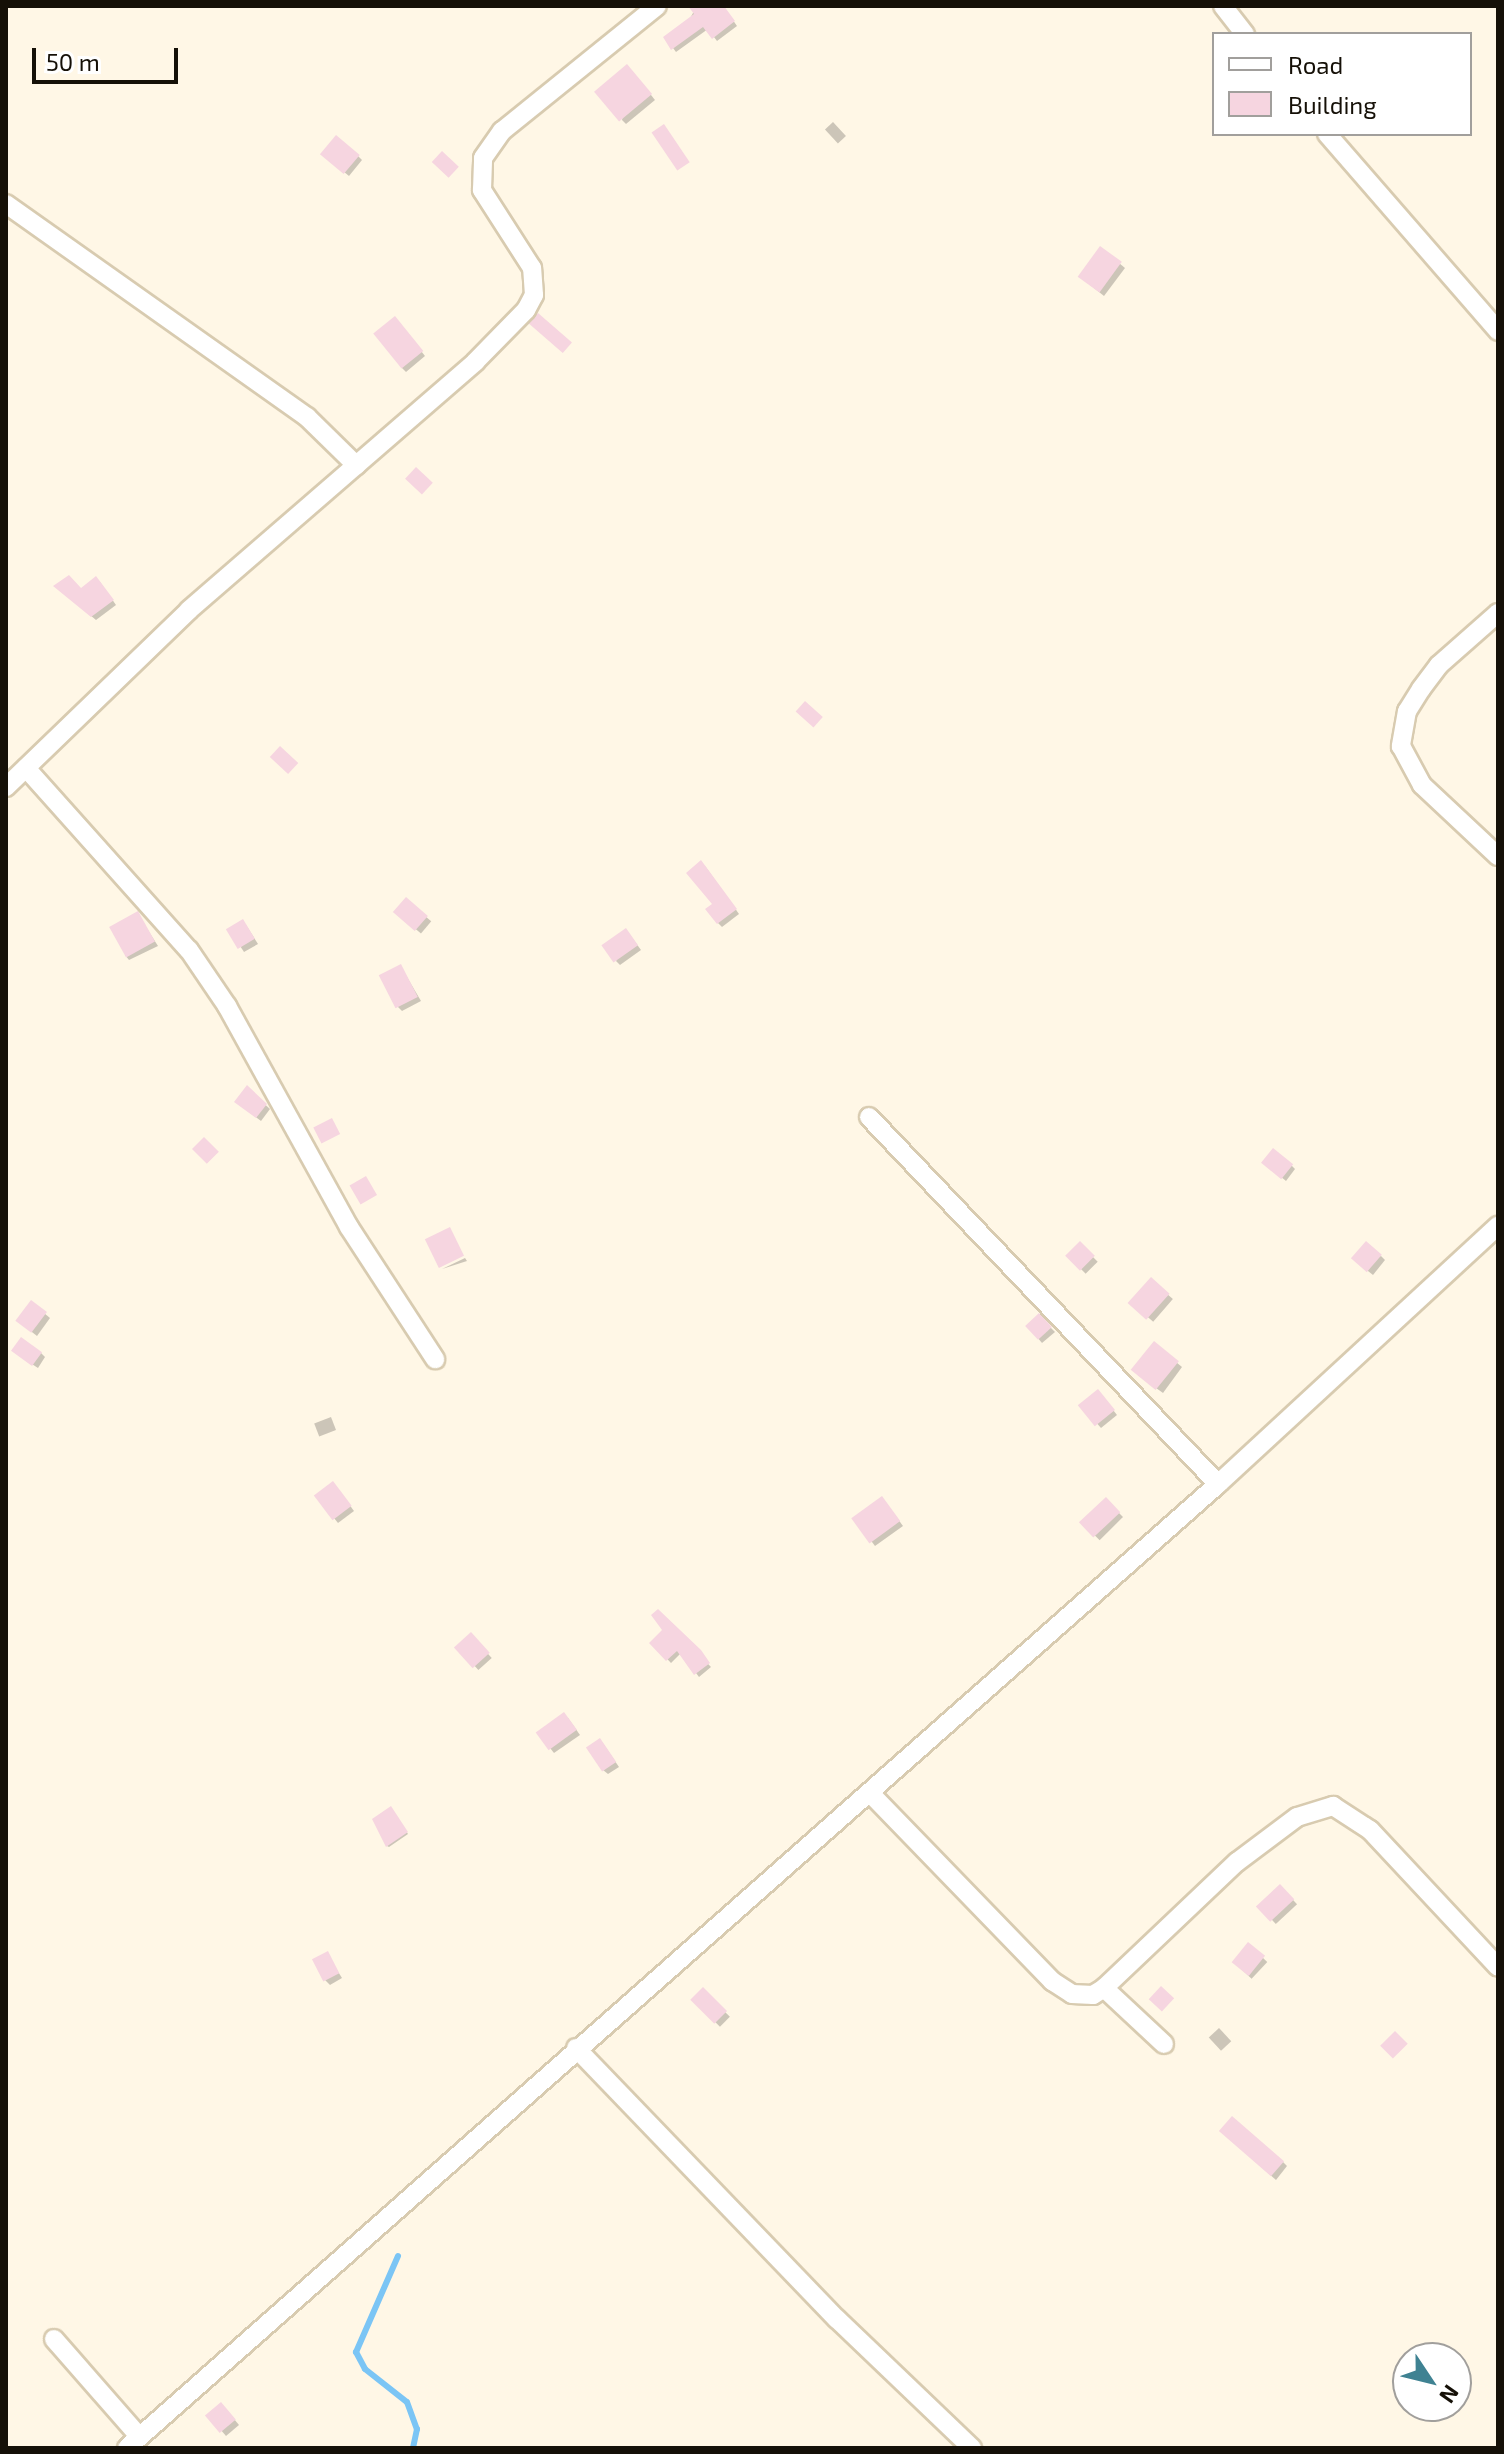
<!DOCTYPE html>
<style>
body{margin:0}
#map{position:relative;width:1504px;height:2454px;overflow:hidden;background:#fff7e6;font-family:"Exo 2",sans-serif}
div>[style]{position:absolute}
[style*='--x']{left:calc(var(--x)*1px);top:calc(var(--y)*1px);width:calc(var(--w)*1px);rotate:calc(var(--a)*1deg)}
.shadow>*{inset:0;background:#0003;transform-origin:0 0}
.stream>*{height:6px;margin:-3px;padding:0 3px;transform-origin:3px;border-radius:3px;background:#7bc5f5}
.building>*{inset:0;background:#f6d5e0;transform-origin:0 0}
.roads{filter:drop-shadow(2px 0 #d8cbb0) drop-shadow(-2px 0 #d8cbb0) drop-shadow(0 2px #d8cbb0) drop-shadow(0 -2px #d8cbb0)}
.minor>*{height:18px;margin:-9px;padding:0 9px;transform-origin:9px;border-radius:9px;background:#fff}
span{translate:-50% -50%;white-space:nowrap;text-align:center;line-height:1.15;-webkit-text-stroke:8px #fff;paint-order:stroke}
.frame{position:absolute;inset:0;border:8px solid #151007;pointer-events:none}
.legend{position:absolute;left:1212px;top:32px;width:260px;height:104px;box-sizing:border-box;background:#fff;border:2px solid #a19f9c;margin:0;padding:10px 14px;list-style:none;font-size:24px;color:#151007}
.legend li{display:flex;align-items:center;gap:16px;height:40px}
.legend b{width:40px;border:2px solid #a19f9c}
.north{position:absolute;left:1392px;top:2342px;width:80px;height:80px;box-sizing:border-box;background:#fff;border:2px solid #a19f9c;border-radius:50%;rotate:125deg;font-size:22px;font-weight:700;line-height:32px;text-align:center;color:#151007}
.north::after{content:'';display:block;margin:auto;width:28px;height:36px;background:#3f8292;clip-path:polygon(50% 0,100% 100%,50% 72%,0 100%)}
.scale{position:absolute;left:32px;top:48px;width:146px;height:36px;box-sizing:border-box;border:4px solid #151007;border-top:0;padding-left:10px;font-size:24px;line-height:28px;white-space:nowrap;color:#151007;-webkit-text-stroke:6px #fff;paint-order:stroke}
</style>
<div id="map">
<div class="shadow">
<i style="clip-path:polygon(697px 6px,723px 6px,737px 26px,717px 41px,708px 29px,676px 52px,673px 48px)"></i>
<i style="clip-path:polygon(631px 70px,655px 100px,626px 124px,622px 120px)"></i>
<i style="left:833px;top:122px;width:19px;height:11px;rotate:47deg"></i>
<i style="clip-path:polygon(358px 156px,362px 160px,349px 176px,327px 158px)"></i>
<i style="clip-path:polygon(1101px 248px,1125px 268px,1104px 296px,1084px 280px)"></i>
<i style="clip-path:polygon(399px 323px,425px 356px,406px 372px,401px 367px)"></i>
<i style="clip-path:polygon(100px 582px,116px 605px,96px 620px,60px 590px,81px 590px)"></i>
<i style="clip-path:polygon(705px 866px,739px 914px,722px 927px,718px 923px)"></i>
<i style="left:406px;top:900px;width:33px;height:16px;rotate:40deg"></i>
<i style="clip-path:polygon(137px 913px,158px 946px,129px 960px,125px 955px)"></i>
<i style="clip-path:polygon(246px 925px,258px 944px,244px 952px,229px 929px)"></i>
<i style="clip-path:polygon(630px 935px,641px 950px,620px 965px,616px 961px)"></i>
<i style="clip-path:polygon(401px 967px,421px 1001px,402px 1011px,398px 1007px)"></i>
<i style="clip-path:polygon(247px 1088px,270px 1109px,261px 1121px,241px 1106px)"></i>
<i style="clip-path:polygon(1291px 1165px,1295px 1169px,1286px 1181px,1269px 1167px)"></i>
<i style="left:1080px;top:1244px;width:25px;height:17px;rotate:45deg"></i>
<i style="clip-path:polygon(1381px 1256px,1385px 1260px,1373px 1275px,1358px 1263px)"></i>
<i style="clip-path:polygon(465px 1258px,467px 1261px,442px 1269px)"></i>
<i style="left:1151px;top:1280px;width:29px;height:30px;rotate:41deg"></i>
<i style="clip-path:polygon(32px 1303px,50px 1318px,37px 1336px,23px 1325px)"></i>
<i style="clip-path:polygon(1039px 1316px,1055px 1332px,1042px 1343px,1027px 1325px)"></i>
<i style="clip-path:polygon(1154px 1344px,1182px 1367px,1163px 1393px,1138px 1375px)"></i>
<i style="clip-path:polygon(41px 1353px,45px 1357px,38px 1368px,18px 1355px)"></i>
<i style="clip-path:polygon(1102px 1396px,1117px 1415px,1101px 1428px,1081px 1405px)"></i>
<i style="left:331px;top:1417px;width:14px;height:18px;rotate:69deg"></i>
<i style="clip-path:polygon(337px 1488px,354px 1511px,338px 1523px,316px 1496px)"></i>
<i style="left:1106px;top:1500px;width:24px;height:33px;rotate:45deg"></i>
<i style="clip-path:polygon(886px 1503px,903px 1526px,875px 1546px,854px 1518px)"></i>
<i style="clip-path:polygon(658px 1612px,711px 1667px,699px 1677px,681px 1653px,671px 1663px,652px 1643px,664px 1631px)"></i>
<i style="left:471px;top:1635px;width:31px;height:18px;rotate:48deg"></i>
<i style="clip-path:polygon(568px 1718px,580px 1735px,554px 1753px,538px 1733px)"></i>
<i style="clip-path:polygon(604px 1745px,619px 1767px,608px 1774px,603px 1770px)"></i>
<i style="clip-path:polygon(392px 1810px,408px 1834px,389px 1847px,387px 1846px)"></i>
<i style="left:1280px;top:1886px;width:25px;height:29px;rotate:47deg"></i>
<i style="left:1249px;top:1945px;width:25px;height:23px;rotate:43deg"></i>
<i style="clip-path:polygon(327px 1954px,342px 1978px,330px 1985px,325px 1980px)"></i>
<i style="left:703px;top:1990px;width:38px;height:14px;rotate:45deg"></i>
<i style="left:1219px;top:2028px;width:18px;height:14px;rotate:47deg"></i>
<i style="clip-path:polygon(1222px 2132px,1283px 2162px,1287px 2166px,1276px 2180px)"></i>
<i style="clip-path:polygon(225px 2408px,239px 2425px,226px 2436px,208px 2415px)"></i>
</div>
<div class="stream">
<i style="--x:398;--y:2256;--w:105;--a:113.6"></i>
<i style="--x:356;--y:2352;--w:19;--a:62"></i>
<i style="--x:365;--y:2369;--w:53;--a:38.2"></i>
<i style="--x:407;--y:2402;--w:29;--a:70"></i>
<i style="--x:417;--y:2429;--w:19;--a:102"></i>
</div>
<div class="building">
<i style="clip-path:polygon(688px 6px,724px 6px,735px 21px,712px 39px,703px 27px,671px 50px,663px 37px,694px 14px)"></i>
<i style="left:627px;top:64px;width:39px;height:43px;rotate:50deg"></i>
<i style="left:664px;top:124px;width:46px;height:15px;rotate:56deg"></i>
<i style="left:336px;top:135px;width:31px;height:25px;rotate:40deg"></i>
<i style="left:442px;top:151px;width:23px;height:15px;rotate:43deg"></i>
<i style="left:1100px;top:246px;width:27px;height:38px;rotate:36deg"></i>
<i style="left:538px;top:313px;width:45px;height:14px;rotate:41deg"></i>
<i style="left:395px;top:316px;width:45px;height:28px;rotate:51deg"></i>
<i style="left:416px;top:467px;width:23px;height:16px;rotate:43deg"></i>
<i style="clip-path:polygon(69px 575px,81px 588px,96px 576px,114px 600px,91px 617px,53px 586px)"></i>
<i style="left:805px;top:701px;width:24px;height:14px;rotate:42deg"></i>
<i style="left:280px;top:746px;width:25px;height:15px;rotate:43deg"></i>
<i style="clip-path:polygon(701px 860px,737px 909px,717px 924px,705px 909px,712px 904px,686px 873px)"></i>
<i style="left:406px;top:897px;width:29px;height:20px;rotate:41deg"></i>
<i style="left:138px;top:911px;width:35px;height:33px;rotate:61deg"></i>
<i style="left:243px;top:919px;width:23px;height:20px;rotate:59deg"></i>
<i style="left:626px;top:928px;width:21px;height:30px;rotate:55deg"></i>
<i style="left:401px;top:964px;width:37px;height:25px;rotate:63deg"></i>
<i style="clip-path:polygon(247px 1085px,267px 1104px,256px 1118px,234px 1102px)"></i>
<i style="left:332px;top:1118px;width:18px;height:21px;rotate:63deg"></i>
<i style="left:204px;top:1137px;width:21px;height:17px;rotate:45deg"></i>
<i style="left:1273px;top:1148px;width:26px;height:19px;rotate:39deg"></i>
<i style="left:366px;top:1176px;width:22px;height:19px;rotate:60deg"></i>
<i style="left:450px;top:1227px;width:32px;height:28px;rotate:64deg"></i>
<i style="left:1080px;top:1241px;width:21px;height:21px;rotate:45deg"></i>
<i style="left:1366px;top:1241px;width:21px;height:23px;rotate:41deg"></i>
<i style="left:1151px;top:1277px;width:25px;height:35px;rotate:42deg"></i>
<i style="left:31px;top:1300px;width:20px;height:26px;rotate:37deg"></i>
<i style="left:1039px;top:1313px;width:19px;height:19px;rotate:47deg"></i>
<i style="left:21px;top:1337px;width:26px;height:17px;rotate:36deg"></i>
<i style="left:1154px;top:1341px;width:32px;height:37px;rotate:39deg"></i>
<i style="left:1098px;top:1389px;width:27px;height:26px;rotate:51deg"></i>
<i style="left:333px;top:1481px;width:31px;height:24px;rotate:53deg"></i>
<i style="left:882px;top:1496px;width:31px;height:38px;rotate:54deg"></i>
<i style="left:1106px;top:1497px;width:21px;height:37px;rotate:47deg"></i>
<i style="clip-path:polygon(658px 1609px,701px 1650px,710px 1663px,694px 1675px,677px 1651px,666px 1661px,649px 1643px,662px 1630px,651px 1615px)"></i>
<i style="left:471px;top:1632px;width:28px;height:23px;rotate:48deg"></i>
<i style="left:564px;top:1712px;width:22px;height:35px;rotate:54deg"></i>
<i style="left:600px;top:1738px;width:29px;height:17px;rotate:56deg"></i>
<i style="clip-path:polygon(391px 1806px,408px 1832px,386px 1847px,372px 1819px)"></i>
<i style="left:1280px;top:1884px;width:21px;height:33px;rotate:47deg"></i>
<i style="left:1248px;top:1942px;width:22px;height:26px;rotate:39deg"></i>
<i style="left:328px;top:1951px;width:25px;height:18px;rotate:63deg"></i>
<i style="left:1161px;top:1986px;width:18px;height:18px;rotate:43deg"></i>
<i style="left:703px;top:1987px;width:34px;height:18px;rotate:45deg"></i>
<i style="left:1395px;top:2031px;width:18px;height:21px;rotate:45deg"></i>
<i style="left:1232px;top:2116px;width:69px;height:20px;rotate:41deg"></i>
<i style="left:221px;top:2402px;width:23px;height:21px;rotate:50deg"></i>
</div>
<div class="roads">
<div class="minor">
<i style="--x:1223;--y:6;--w:36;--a:52"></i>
<i style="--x:1327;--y:134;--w:261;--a:49"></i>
<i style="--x:6;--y:204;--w:369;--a:35.3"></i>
<i style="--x:307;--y:417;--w:69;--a:44.4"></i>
<i style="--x:1498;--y:613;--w:79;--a:138.6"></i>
<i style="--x:1439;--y:665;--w:30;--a:127"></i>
<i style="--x:1421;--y:689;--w:26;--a:122"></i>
<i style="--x:1407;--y:711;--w:36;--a:100"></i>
<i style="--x:1401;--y:746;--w:44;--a:61.7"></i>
<i style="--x:1422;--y:785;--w:104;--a:43.1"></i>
<i style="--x:26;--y:768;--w:244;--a:48.2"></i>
<i style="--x:189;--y:950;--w:68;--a:55.8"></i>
<i style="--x:227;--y:1006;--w:252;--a:61.1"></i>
<i style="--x:349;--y:1227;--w:158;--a:56.9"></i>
<i style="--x:6;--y:787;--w:255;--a:-44"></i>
<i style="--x:189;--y:610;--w:379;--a:-40.9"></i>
<i style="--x:475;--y:362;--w:73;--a:-45.6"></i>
<i style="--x:526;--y:310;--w:17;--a:-62"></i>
<i style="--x:534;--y:295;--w:27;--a:-94"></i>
<i style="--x:532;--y:268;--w:93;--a:-122.7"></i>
<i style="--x:482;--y:190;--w:32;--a:-88"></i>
<i style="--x:483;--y:158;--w:33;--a:-55"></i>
<i style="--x:502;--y:131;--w:199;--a:-38.9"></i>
<i style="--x:869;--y:1117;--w:506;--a:46.44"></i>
<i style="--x:870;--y:1793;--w:262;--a:45.9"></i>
<i style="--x:1052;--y:1981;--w:24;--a:33"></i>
<i style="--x:1072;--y:1994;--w:21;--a:3"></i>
<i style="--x:1093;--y:1995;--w:13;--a:-32"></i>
<i style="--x:1104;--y:1988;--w:183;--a:-43.5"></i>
<i style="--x:1237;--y:1862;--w:75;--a:-36.9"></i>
<i style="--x:1297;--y:1817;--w:38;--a:-17"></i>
<i style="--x:1333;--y:1806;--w:44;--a:33"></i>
<i style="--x:1370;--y:1830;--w:187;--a:46.9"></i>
<i style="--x:1104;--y:1988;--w:82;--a:43"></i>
<i style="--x:576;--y:2048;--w:376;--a:46.1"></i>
<i style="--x:837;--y:2319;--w:187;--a:43.7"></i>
<i style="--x:54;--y:2339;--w:129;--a:48.8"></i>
<i style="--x:127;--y:2448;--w:1456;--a:-41.46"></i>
<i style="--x:1218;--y:1484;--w:381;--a:-42.7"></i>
</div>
</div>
<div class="frame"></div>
<ul class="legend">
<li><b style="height:10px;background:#fff"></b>Road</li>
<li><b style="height:22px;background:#f6d5e0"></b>Building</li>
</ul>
<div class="north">N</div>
<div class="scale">50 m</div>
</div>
